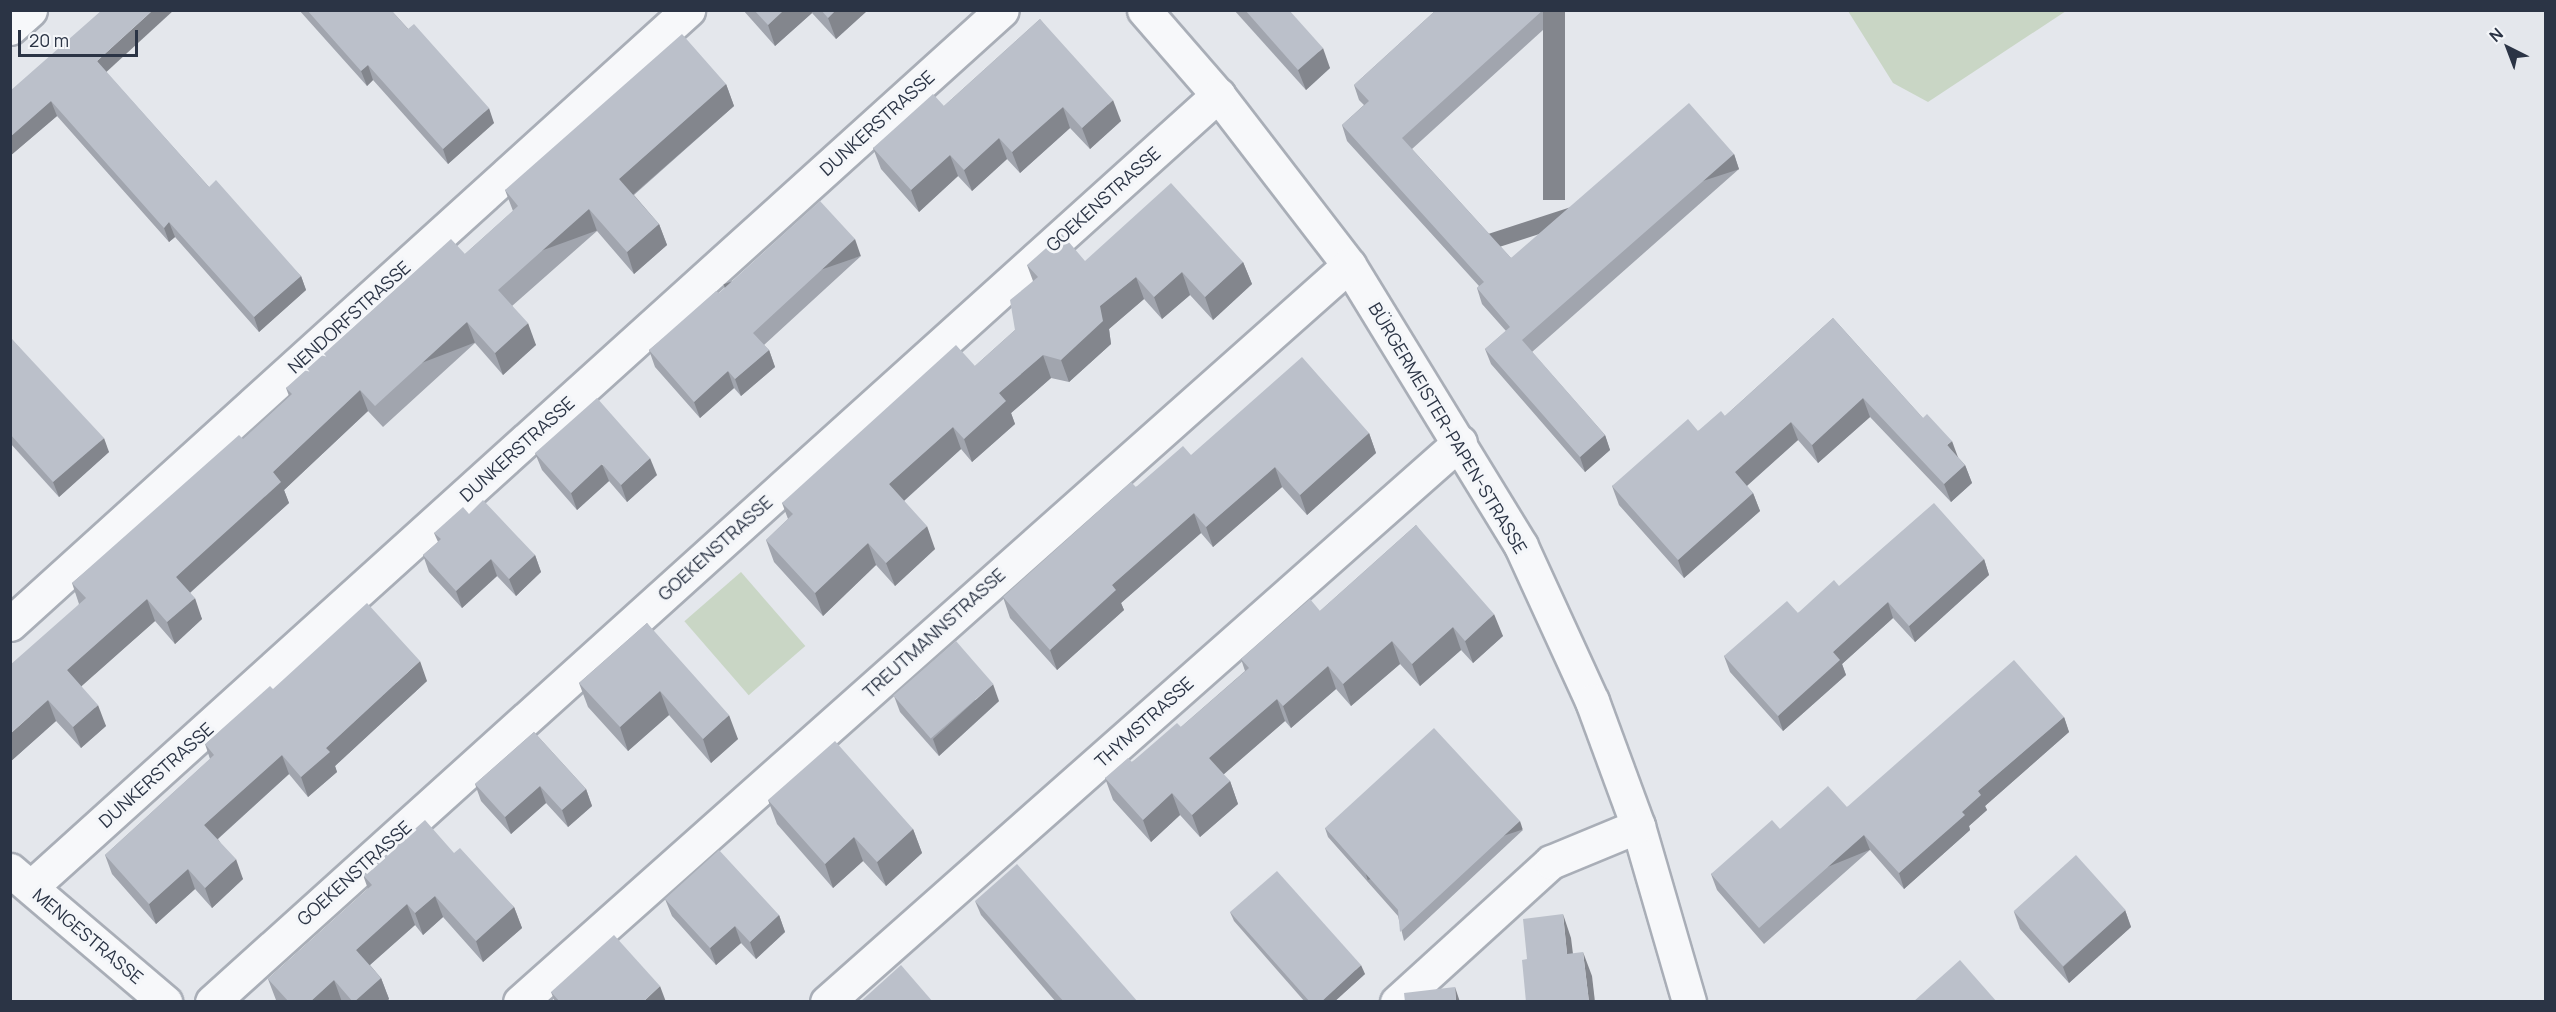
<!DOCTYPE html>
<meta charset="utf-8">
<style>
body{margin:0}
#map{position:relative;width:2556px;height:1012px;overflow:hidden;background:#e4e7ec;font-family:Manrope,sans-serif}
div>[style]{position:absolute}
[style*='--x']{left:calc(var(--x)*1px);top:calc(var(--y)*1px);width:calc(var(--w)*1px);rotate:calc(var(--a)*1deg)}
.green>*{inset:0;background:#c9d6c5;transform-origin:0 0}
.roads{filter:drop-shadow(2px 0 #a9aeb7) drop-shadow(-2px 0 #a9aeb7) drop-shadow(0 2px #a9aeb7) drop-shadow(0 -2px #a9aeb7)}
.minor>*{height:33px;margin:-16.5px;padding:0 16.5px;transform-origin:16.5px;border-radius:16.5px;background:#f7f8fa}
.wall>*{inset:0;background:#a1a5ae}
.shaded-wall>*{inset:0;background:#83868d;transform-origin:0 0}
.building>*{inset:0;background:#bbc0ca;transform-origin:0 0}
span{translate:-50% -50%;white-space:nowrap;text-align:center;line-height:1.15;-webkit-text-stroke:6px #f4f6f9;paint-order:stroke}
.street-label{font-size:18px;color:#2b3445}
.frame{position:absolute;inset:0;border:12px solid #2b3445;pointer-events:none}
.north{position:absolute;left:2478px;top:18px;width:60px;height:60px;-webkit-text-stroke:4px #f4f6f9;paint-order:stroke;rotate:318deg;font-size:16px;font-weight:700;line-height:24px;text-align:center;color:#2b3445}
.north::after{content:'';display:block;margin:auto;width:21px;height:27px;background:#2b3445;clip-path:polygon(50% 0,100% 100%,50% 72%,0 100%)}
.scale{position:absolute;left:18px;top:30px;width:120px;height:27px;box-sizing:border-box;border:3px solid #2b3445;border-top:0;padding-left:8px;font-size:18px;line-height:21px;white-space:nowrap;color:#2b3445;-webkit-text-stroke:4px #f4f6f9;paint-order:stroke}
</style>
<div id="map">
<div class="green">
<i style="clip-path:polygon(1848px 11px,2066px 11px,1928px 102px,1893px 83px)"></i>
<i style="left:741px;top:572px;width:98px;height:75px;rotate:49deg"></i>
</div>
<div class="roads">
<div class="minor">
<i style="--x:1144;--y:10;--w:113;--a:49"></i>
<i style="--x:1218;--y:95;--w:215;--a:52.4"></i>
<i style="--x:1349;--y:265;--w:329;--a:58.5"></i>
<i style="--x:1521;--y:546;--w:170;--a:65.4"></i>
<i style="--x:1592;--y:701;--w:133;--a:69.8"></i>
<i style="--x:1638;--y:826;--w:183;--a:73.8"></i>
<i style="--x:10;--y:28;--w:27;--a:-42"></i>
<i style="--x:10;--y:624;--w:915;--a:-42.16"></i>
<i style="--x:10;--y:870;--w:204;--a:40.4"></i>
<i style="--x:31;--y:887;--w:1308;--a:-42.09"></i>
<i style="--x:212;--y:1002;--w:1355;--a:-42.04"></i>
<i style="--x:520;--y:1002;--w:1109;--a:-41.64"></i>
<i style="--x:827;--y:1002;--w:845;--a:-41.5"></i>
<i style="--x:1397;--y:1002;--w:208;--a:-42.3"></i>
<i style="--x:1551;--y:862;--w:94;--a:-22.5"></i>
</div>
</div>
<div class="wall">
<i style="clip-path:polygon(299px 10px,391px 10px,494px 123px,448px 164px,373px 80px,367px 86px)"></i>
<i style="clip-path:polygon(743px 10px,868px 10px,836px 39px,812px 13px,775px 46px)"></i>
<i style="clip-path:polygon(1234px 10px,1289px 10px,1330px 68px,1306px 90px)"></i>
<i style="clip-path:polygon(1436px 10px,1565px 10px,1412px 149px,1511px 258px,1734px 154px,1739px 169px,1532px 352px,1605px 435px,1610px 450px,1585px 472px,1491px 364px,1485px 349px,1506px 331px,1482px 304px,1477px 288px,1479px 286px,1347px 141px,1342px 125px,1364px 105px,1359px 100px,1354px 85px)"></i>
<i style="clip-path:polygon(1040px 19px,1121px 121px,1090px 149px,1070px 128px,1020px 173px,1007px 159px,972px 191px,958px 176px,919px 212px,881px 169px,873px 148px,944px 106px)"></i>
<i style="clip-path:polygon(106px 72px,209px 187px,301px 276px,306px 290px,259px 332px,175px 237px,169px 242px,57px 116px,10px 156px,10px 91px)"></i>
<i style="clip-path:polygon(726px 84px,734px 106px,634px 195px,659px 224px,667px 245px,634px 274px,597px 231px,512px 306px,536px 345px,503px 375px,475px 343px,383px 427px,368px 411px,284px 490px,289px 503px,190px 593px,202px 619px,175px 644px,155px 621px,81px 686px,106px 726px,81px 748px,56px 721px,10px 762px,79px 604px,72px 583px,243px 439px,289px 396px,286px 388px,465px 254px,513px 211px,505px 190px)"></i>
<i style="clip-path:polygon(861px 256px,764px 345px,769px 350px,775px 367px,741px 396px,734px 388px,700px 418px,655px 367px,649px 350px,719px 293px)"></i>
<i style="clip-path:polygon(1085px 261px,1243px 262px,1252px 284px,1213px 320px,1190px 295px,1162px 319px,1144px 299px,1109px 329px,1111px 344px,1069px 382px,1051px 378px,1011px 413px,1015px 424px,972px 462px,961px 449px,904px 501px,935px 549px,895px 586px,876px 565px,823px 616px,774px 562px,766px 540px,788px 519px,782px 503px,975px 366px,1015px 330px,1033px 281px,1027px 265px)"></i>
<i style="clip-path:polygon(1833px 318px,1965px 465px,1972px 483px,1951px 502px,1870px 417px,1818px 463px,1798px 440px,1747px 486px,1753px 493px,1760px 511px,1684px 578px,1619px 505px,1612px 486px,1698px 431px,1725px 416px)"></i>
<i style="clip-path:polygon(10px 337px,109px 452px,59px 497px,10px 443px)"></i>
<i style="clip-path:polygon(1369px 433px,1376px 453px,1307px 515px,1282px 487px,1213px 547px,1201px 533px,1121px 603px,1124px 610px,1057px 670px,1010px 618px,1003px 597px,1136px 487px,1191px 455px)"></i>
<i style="clip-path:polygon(535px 453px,657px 475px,627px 502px,609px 481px,577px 510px,542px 470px)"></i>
<i style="clip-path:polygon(469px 514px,535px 555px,541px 572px,516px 596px,497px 576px,462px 608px,429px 572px,423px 555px,438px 542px,434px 533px)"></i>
<i style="clip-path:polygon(1416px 525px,1503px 636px,1473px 663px,1461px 650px,1420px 686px,1400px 664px,1351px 706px,1336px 689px,1291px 728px,1285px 721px,1223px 775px,1230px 781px,1238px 804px,1200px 837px,1180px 815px,1151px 842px,1113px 800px,1105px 778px,1132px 762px,1181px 727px,1245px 671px,1241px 659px,1320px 611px)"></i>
<i style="clip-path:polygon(1984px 559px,1989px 575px,1915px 642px,1893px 618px,1842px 664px,1846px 675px,1783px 731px,1730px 672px,1724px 656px,1798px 613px,1839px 586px)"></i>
<i style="clip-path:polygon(647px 623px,738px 739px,711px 763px,669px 715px,628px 751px,588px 707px,579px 683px)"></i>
<i style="clip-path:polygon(427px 681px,335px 766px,337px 772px,308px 797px,289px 774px,218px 839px,243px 879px,212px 908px,195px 889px,156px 924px,112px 874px,105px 855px,210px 759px,205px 744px,273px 689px)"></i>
<i style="clip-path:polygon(894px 696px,999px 701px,939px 756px,900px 712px)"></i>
<i style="clip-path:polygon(2064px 717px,2069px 732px,1985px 806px,1987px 810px,1969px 826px,1970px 830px,1904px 889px,1870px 850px,1764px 944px,1717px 890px,1711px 874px,1780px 829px,1847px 807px)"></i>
<i style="clip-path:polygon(534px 732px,586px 789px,592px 806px,568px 827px,546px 803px,511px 834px,481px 801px,475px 784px)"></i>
<i style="clip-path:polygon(768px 800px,913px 829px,922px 853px,886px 886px,863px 861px,833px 888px,777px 824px)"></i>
<i style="clip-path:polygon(1325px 828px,1523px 830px,1404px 941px,1398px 916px,1328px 837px)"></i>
<i style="clip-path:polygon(454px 853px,514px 907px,522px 928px,483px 962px,443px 917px,423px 935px,415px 925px,370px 965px,381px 978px,389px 999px,386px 1002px,277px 1002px,276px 1000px,268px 979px,368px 889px,363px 875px)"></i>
<i style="clip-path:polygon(665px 899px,779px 915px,785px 932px,756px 959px,741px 943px,716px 965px,672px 916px)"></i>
<i style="clip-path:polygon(975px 901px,1138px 1002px,1056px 1002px,981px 915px)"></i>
<i style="clip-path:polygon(2125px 910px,2131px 927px,2069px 983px,2020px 929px,2014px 912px)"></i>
<i style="clip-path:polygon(1230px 912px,1365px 974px,1334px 1002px,1305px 1002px,1234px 921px)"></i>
<i style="clip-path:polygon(551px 992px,666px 1002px,555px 1002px)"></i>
</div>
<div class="shaded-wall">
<i style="clip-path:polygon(153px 10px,174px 10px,102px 76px,97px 61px)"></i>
<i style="clip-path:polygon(784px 10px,811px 10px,812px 13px,775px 46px,768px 25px)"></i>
<i style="clip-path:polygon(836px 10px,868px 10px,836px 39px,828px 18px)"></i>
<i style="left:1543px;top:10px;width:22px;height:190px"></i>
<i style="clip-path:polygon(1323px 48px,1330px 68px,1306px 90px,1298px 70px)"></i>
<i style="clip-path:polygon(368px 65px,373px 80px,367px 86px,361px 71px)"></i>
<i style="clip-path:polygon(726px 84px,734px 106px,627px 200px,619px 179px)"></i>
<i style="clip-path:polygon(1113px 100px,1121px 121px,1090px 149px,1082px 128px)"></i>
<i style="clip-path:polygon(51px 101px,57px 116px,10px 156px,10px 137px)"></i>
<i style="clip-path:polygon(1063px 107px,1070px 128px,1020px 173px,1012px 152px)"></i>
<i style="clip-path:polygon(489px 108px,494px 123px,448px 164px,443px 149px)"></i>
<i style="clip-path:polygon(999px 138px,1007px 159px,972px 191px,964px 170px)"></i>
<i style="left:1734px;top:154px;width:16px;height:282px;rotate:72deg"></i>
<i style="clip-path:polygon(950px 155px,958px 176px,919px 212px,911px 190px)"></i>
<i style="left:589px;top:209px;width:23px;height:122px;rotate:70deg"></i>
<i style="clip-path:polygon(169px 222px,175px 237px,169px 242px,164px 228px)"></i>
<i style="clip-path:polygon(659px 224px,667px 245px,634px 274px,627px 252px)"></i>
<i style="left:855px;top:239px;width:18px;height:139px;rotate:71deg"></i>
<i style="clip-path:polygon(1243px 262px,1252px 284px,1213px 320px,1205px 297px)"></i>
<i style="clip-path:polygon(1182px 272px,1190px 295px,1162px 319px,1154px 297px)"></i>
<i style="clip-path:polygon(301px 276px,306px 290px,259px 332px,254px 317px)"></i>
<i style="clip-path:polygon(1136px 277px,1144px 299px,1109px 329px,1111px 344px,1069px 382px,1061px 360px,1100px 306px)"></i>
<i style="left:467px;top:322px;width:22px;height:125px;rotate:69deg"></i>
<i style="clip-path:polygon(528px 323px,536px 345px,503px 375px,495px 353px)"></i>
<i style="clip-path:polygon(769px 350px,775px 367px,741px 396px,735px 379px)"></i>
<i style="clip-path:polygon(1043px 355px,1051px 378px,1011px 413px,1015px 424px,972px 462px,964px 439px,999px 393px)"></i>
<i style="clip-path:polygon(728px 371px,734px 388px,700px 418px,694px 402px)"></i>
<i style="clip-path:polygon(360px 390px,368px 411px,284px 490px,289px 503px,184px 598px,176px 577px,273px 472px)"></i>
<i style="clip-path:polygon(1863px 398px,1870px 417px,1818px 463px,1812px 445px)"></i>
<i style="clip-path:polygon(1791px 422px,1798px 440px,1741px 491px,1735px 472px)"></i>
<i style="clip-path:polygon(953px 427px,961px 449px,897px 507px,889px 484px)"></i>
<i style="clip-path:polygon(1369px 433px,1376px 453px,1307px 515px,1300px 495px)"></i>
<i style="clip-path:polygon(1605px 435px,1610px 450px,1585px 472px,1580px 457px)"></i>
<i style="clip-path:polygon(104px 438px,109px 452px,59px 497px,53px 482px)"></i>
<i style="clip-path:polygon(1952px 441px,1959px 460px,1947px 445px)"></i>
<i style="clip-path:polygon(650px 458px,657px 475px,627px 502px,621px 485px)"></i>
<i style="clip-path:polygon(602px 464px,609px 481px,577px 510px,571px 493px)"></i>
<i style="clip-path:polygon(1965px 465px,1972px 483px,1951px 502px,1944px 484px)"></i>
<i style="clip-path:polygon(1275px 467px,1282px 487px,1213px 547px,1206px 527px)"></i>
<i style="clip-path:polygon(1753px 493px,1760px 511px,1684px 578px,1678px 560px)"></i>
<i style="clip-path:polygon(1194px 513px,1201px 533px,1121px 603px,1124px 610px,1057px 670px,1050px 650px,1112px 585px)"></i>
<i style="clip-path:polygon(927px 526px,935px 549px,895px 586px,886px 563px)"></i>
<i style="clip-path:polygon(868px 543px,876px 565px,823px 616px,815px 593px)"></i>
<i style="clip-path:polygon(535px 555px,541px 572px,516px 596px,509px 579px)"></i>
<i style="clip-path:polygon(491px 559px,497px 576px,462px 608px,456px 591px)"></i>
<i style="clip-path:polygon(1984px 559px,1989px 575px,1915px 642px,1909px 626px)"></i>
<i style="clip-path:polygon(195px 598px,202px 619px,175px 644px,167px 622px)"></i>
<i style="clip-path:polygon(147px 599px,155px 621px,75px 692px,67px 670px)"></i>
<i style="clip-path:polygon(1888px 602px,1893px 618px,1842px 664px,1846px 675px,1783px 731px,1778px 716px,1833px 652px)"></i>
<i style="clip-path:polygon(1494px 614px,1503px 636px,1473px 663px,1465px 641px)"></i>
<i style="clip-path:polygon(1453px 627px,1461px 650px,1420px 686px,1412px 664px)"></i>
<i style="clip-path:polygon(1392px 641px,1400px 664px,1351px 706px,1343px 684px)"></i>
<i style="clip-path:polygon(420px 661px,427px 681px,335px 766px,337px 772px,308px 797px,301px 777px,326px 748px)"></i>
<i style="clip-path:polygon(1328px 666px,1336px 689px,1291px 728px,1283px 706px)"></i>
<i style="clip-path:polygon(993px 684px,999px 701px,939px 756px,933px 739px)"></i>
<i style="clip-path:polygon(660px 691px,669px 715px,628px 751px,620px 727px)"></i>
<i style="clip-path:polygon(1277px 699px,1285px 721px,1217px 780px,1209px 758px)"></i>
<i style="clip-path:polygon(48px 700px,56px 721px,10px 762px,10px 734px)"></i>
<i style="clip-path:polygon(98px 705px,106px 726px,81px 748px,73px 727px)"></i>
<i style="clip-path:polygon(729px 715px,738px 739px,711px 763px,703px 739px)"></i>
<i style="clip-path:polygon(2064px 717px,2069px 732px,1985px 806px,1987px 810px,1969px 826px,1970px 830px,1904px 889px,1899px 873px,1978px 791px)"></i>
<i style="clip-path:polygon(282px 755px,289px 774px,212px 844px,204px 825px)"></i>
<i style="clip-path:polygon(1230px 781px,1238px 804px,1200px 837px,1192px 815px)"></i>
<i style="clip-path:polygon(540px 786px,546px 803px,511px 834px,505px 817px)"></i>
<i style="clip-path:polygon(586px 789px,592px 806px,568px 827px,562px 810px)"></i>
<i style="clip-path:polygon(1172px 793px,1180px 815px,1151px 842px,1143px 820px)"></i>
<i style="left:1520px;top:821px;width:9px;height:163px;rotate:72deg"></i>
<i style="clip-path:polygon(913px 829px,922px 853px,886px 886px,877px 862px)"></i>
<i style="left:1864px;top:835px;width:16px;height:140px;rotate:68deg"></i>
<i style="clip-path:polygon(854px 837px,863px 861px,833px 888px,825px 864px)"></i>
<i style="clip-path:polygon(236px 859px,243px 879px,212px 908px,205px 888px)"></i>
<i style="clip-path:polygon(188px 869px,195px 889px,156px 924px,149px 904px)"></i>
<i style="clip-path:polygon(435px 896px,443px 917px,423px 935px,415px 913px)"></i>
<i style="clip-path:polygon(407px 904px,415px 925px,363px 971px,356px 950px)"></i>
<i style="clip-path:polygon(514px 907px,522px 928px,483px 962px,476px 941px)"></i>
<i style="clip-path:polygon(2125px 910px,2131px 927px,2069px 983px,2063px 967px)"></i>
<i style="clip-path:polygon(1563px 914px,1571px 938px,1576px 978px,1567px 954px)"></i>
<i style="clip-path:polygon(779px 915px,785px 932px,756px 959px,750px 942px)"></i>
<i style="clip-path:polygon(735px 926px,741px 943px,716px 965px,710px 948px)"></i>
<i style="clip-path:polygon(1583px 952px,1592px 976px,1595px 1002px,1589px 1002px)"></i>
<i style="clip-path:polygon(1361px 965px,1365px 974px,1334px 1002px,1321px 1002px)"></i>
<i style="clip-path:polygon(381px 978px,389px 999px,386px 1002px,354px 1002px)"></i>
<i style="clip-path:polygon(334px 980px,342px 1002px,310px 1002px)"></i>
<i style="clip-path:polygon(660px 986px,666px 1002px,643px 1002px)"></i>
<i style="clip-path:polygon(1455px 987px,1460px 1002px,1456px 1002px)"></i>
</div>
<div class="building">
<i style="clip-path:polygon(102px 10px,153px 10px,97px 61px,209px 187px,216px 180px,301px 276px,254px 317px,169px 222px,164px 228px,51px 101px,10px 137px,10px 91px)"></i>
<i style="clip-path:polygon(307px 10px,391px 10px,408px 29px,414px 24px,489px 108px,443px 149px,368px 65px,361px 71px)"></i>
<i style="clip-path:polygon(754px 10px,784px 10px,768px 25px)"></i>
<i style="clip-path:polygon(821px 10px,836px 10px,828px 18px)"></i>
<i style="clip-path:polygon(1245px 10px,1289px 10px,1323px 48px,1298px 70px)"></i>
<i style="clip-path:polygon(1436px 10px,1543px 10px,1402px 138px,1511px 258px,1689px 103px,1734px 154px,1522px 340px,1605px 435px,1580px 457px,1485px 349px,1510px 327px,1477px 288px,1484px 282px,1342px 125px,1369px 101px,1354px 85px)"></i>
<i style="clip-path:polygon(1040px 19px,1113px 100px,1082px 128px,1063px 107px,1012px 152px,999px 138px,964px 170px,950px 155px,911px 190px,873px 148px,933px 94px,944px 106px)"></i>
<i style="clip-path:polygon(682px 34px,726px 84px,619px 179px,659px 224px,627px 252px,589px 209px,498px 290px,528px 323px,495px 353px,467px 322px,375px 406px,360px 390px,273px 472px,281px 482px,176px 577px,195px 598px,167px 622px,147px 599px,67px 670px,98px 705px,73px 727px,48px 700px,10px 734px,10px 665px,86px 598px,72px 583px,239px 435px,243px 439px,292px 394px,286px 388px,451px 239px,465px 254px,518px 206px,505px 190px)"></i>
<i style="clip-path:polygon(1171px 183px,1243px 262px,1205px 297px,1182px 272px,1154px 297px,1136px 277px,1100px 306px,1103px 321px,1061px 360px,1043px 355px,999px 393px,1006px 401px,964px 439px,953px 427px,889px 484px,927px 526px,886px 563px,868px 543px,815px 593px,766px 540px,793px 514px,782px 503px,956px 345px,975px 366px,1015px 330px,1010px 300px,1038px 277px,1027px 265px,1062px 234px,1085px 261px)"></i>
<i style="clip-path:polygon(820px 201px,855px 239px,753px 333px,769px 350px,735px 379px,728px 371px,694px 402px,649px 350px,716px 291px,719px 293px)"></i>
<i style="clip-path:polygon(1833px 318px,1923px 418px,1927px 414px,1952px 441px,1947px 445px,1965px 465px,1944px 484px,1863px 398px,1812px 445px,1791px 422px,1735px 472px,1753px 493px,1678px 560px,1612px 486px,1688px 419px,1698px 431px,1721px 411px,1725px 416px)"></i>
<i style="clip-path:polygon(10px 337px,104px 438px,53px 482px,10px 434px)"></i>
<i style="clip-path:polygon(1302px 357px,1369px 433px,1300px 495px,1275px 467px,1206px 527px,1194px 513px,1112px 585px,1116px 590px,1050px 650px,1003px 597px,1131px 482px,1136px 487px,1183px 446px,1191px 455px)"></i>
<i style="clip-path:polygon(597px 398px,650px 458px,621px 485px,602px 464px,571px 493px,535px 453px)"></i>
<i style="clip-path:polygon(483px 500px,535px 555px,509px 579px,491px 559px,456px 591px,423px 555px,441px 539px,434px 533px,463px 507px,469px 514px)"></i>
<i style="clip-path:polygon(1934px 503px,1984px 559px,1909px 626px,1888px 602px,1833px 652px,1840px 660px,1778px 716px,1724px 656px,1787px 601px,1798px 613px,1834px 580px,1839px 586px)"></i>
<i style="clip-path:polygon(1416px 525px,1494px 614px,1465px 641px,1453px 627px,1412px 664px,1392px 641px,1343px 684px,1328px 666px,1283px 706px,1277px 699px,1209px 758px,1230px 781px,1192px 815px,1172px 793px,1143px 820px,1105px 778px,1128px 758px,1132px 762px,1177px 723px,1181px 727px,1249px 668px,1241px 659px,1310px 599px,1320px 611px)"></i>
<i style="clip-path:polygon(367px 603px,420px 661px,326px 748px,330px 752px,301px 777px,282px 755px,204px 825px,236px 859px,205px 888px,188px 869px,149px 904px,105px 855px,214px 755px,205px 744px,270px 686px,273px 689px)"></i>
<i style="clip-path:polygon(647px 623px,729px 715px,703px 739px,660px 691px,620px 727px,579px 683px)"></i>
<i style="left:956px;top:641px;width:57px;height:83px;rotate:49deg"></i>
<i style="clip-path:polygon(2014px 660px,2064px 717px,1978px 791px,1981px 795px,1962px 812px,1965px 815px,1899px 873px,1864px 835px,1759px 928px,1711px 874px,1772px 820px,1780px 829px,1828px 786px,1847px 807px)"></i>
<i style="clip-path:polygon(1434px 728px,1520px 821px,1400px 932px,1398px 910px,1325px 828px)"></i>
<i style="clip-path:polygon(534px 732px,586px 789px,562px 810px,540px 786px,505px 817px,475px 784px)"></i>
<i style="clip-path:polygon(835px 741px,913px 829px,877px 862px,854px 837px,825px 864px,768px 800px)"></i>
<i style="clip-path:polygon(425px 820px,454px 853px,460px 848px,514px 907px,476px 941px,435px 896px,415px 913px,407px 904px,356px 950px,381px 978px,354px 1002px,353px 1002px,334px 980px,310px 1002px,289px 1002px,268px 979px,372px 885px,363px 875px)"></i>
<i style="clip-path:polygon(719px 850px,779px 915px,750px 942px,735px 926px,710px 948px,665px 899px)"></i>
<i style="left:2076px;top:855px;width:74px;height:84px;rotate:48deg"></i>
<i style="clip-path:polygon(1017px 864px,1138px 1002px,1064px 1002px,975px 901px)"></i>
<i style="clip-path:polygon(1277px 871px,1361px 965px,1321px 1002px,1310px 1002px,1230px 912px)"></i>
<i style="clip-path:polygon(1563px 914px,1567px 954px,1583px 952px,1589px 1002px,1526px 1002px,1522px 960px,1527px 959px,1523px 919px)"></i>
<i style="clip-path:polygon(614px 935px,660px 986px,643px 1002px,560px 1002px,551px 992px)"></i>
<i style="clip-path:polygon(1960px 960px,1997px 1002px,1913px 1002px)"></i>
<i style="clip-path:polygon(901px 965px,933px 1002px,860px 1002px)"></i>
<i style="clip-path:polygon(1455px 987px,1456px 1002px,1405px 1002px,1404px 993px)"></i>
</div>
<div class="street-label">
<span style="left:877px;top:123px;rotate:-42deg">DUNKERSTRASSE</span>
<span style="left:1103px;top:199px;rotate:-42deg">GOEKENSTRASSE</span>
<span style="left:349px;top:317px;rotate:-42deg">NENDORFSTRASSE</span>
<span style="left:1448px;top:428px;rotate:59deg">BÜRGERMEISTER-PAPEN-STRASSE</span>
<span style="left:517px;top:449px;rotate:-42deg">DUNKERSTRASSE</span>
<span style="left:715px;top:548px;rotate:-42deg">GOEKENSTRASSE</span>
<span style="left:934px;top:633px;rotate:-42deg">TREUTMANNSTRASSE</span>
<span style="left:1144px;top:722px;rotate:-42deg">THYMSTRASSE</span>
<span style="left:156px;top:775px;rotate:-42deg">DUNKERSTRASSE</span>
<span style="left:354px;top:873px;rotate:-42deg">GOEKENSTRASSE</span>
<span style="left:88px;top:936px;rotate:40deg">MENGESTRASSE</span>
</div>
<div class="frame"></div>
<div class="north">N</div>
<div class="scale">20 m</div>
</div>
